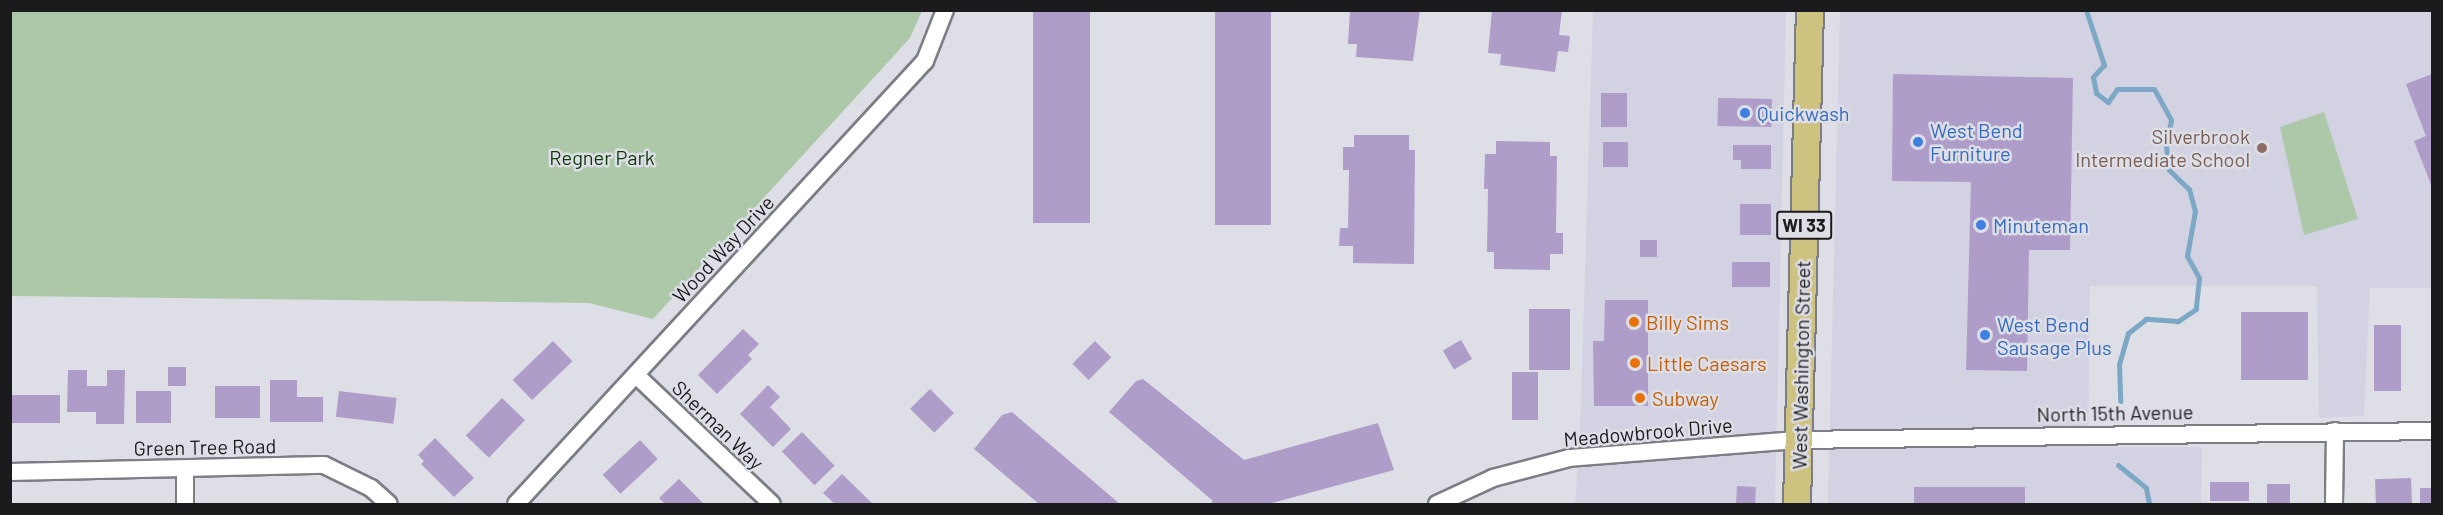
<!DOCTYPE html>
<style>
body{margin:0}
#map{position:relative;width:2443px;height:515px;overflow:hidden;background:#dedee7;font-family:Barlow,sans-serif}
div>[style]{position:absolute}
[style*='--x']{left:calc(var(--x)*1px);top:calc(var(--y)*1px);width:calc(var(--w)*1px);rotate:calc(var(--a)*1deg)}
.built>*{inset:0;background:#d2d2e2}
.green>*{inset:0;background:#adc8a9}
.stream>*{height:5px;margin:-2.5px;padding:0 2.5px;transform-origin:2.5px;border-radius:2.5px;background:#7da8c5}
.building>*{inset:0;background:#ae9dc8;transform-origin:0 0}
.roads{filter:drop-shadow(2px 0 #7d7d85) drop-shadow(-2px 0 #7d7d85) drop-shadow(0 2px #7d7d85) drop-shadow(0 -2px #7d7d85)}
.street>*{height:16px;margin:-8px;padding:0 8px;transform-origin:8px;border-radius:8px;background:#fff}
.primary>*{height:26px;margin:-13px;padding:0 13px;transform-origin:13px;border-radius:13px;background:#cec280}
.dots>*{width:16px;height:16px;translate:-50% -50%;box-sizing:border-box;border:3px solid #dedee7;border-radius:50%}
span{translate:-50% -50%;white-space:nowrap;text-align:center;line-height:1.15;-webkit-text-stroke:5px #dedee7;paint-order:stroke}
.shield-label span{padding:2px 4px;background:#dedee7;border:2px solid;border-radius:4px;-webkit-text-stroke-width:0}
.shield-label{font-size:18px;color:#1b1b1e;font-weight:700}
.shop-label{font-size:20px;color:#366cbe}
.left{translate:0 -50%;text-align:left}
.education-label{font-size:20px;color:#785e54}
.right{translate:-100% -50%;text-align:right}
.park-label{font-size:20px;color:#0c3b08}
.street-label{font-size:20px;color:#1b1b1e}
.food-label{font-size:20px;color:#c56008}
.frame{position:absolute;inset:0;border:12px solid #1b1b1e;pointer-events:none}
</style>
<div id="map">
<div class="built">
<i style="clip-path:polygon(1593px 11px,1786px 11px,1775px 504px,1575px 504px,1580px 435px)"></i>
<i style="clip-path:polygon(1840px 11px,2432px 11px,2432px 288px,2370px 288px,2364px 416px,2319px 418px,2317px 286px,2090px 286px,2088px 447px,2202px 447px,2201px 504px,1828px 504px)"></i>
</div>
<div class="green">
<i style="clip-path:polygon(11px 10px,922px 10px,922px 11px,910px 38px,653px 319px,589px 303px,11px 296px)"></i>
<i style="clip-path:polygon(2324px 112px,2358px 219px,2304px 235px,2280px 127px)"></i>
</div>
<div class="stream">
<i style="--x:2086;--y:10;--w:58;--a:71.9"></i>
<i style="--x:2104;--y:65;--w:16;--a:133"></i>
<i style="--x:2093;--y:77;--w:16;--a:79"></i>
<i style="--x:2096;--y:93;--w:15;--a:37"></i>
<i style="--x:2108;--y:102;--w:16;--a:-55"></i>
<i style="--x:2117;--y:89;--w:37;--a:0"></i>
<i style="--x:2154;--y:89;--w:35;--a:61"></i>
<i style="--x:2171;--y:120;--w:26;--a:101"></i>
<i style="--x:2166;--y:146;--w:24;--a:83"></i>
<i style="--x:2169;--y:170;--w:28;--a:44"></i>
<i style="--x:2189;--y:189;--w:23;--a:75"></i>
<i style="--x:2195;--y:211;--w:46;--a:100.1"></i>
<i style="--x:2187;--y:256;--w:25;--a:61"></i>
<i style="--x:2199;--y:278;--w:31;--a:96"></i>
<i style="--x:2196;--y:309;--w:22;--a:146"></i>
<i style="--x:2178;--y:321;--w:32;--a:-176"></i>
<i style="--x:2146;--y:319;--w:23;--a:142"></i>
<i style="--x:2128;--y:333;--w:32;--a:106"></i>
<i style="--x:2119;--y:364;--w:37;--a:88"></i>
<i style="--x:2118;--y:465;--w:36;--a:39"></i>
<i style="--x:2146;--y:488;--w:16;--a:79"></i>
</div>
<div class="building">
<i style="left:1033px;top:10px;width:57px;height:213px"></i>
<i style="left:1215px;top:10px;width:56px;height:215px"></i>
<i style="clip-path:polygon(1350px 10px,1420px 10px,1413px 61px,1356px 57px,1357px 44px,1348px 44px)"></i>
<i style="clip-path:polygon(1492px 10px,1562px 10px,1559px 35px,1570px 36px,1568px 52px,1558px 51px,1555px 72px,1500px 65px,1501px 54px,1488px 53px)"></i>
<i style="clip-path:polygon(1893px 74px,2073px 78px,2070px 250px,2029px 250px,2027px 371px,1966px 370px,1971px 182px,1892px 181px)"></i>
<i style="clip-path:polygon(2432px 74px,2432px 187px,2414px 141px,2426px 136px,2406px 84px)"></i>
<i style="left:1601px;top:93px;width:26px;height:34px"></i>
<i style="left:1718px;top:98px;width:54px;height:28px;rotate:1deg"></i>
<i style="clip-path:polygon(1354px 135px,1409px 135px,1409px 150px,1415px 150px,1414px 264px,1353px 263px,1353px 246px,1339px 246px,1340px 228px,1348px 228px,1349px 170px,1343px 170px,1343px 147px,1354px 147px)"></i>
<i style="clip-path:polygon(1496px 141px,1550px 142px,1550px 156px,1557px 156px,1556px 233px,1563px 233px,1563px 254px,1550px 254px,1550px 270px,1494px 269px,1494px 252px,1487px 252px,1488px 189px,1484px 189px,1485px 154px,1496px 154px)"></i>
<i style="left:1603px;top:142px;width:25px;height:25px"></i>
<i style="clip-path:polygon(1733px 145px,1771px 145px,1771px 169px,1741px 169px,1741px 160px,1733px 160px)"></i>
<i style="left:1740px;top:204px;width:31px;height:31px"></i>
<i style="left:1640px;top:240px;width:17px;height:17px"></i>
<i style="left:1732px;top:262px;width:38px;height:25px"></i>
<i style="clip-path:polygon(1605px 300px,1648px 300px,1648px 406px,1594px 406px,1593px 341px,1604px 341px)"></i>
<i style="left:1529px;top:309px;width:41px;height:61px"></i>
<i style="left:2241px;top:312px;width:67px;height:68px"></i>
<i style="left:2374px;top:325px;width:27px;height:66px"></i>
<i style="clip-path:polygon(743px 329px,759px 344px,748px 355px,752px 359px,717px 394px,698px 375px)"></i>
<i style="left:1461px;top:340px;width:22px;height:21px;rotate:60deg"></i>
<i style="left:553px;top:341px;width:28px;height:56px;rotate:46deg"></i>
<i style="left:1095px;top:341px;width:23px;height:32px;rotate:45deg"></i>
<i style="left:168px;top:367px;width:18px;height:19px"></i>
<i style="clip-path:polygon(68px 370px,87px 370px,87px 386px,107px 386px,107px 370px,125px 370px,124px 424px,96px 424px,96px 412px,67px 412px)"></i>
<i style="left:1512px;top:372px;width:26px;height:48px"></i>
<i style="clip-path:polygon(1143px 379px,1244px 460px,1378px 423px,1394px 470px,1268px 504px,1210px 504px,1213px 501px,1109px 412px,1136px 381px)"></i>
<i style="clip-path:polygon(270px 380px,297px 380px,297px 397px,323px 397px,323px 422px,270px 422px)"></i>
<i style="clip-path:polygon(768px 385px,780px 397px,770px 407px,791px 429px,773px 447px,740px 414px)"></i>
<i style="left:215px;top:386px;width:45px;height:32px"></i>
<i style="left:930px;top:389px;width:34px;height:28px;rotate:45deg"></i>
<i style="left:136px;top:391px;width:35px;height:32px"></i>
<i style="left:339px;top:391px;width:58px;height:26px;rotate:7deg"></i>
<i style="left:10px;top:395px;width:50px;height:28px"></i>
<i style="left:502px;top:398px;width:32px;height:52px;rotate:44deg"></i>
<i style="clip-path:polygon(1012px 412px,1120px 504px,1039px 504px,974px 449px,1002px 415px)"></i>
<i style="left:802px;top:432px;width:47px;height:28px;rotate:46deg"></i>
<i style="clip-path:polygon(435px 438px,474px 478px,454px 497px,421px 464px,424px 461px,418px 455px)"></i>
<i style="left:640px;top:440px;width:26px;height:51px;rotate:47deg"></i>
<i style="clip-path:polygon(842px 474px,873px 504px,835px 504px,823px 493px)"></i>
<i style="left:2411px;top:478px;width:26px;height:36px;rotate:88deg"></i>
<i style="clip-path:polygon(679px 479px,704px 504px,665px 504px,659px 498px)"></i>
<i style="left:2210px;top:482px;width:39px;height:19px"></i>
<i style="left:2267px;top:484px;width:23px;height:20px"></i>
<i style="left:1737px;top:486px;width:19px;height:18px;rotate:3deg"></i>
<i style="left:2025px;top:487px;width:17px;height:111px;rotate:90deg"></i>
<i style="left:2420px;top:488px;width:12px;height:16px"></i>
</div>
<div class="roads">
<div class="street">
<i style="--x:636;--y:375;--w:187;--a:43.5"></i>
<i style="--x:10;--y:472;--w:314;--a:-1.3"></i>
<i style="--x:324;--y:465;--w:52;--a:26.1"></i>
<i style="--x:371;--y:488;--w:24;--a:42"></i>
<i style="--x:185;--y:504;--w:35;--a:-90"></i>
<i style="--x:516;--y:504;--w:603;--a:-47.29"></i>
<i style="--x:925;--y:61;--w:55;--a:-68.6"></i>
<i style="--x:1437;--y:504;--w:62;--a:-24.9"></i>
<i style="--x:1493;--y:478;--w:79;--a:-14.7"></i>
<i style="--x:1569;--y:458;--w:230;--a:-4.5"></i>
<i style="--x:1798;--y:440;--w:634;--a:-0.81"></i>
<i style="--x:2334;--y:504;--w:73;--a:-89.2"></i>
</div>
<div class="primary">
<i style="--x:1797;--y:504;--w:494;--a:-88.5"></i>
</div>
</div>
<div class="dots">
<i style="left:1745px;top:113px;background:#3f7fe0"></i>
<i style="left:1918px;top:142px;background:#3f7fe0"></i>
<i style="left:2262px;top:148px;background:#8d6e63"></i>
<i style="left:1981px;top:225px;background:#3f7fe0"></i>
<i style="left:1634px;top:322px;background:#e8710a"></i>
<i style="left:1985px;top:335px;background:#3f7fe0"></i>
<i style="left:1635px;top:363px;background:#e8710a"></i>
<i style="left:1640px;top:398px;background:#e8710a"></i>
</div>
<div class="shield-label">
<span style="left:1804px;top:225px">WI 33</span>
</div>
<div class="shop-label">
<span class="left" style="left:1757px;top:113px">Quickwash</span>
<span class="left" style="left:1930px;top:142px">West Bend<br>Furniture</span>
<span class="left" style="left:1993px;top:225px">Minuteman</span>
<span class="left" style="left:1997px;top:336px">West Bend<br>Sausage Plus</span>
</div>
<div class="education-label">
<span class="right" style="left:2250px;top:148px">Silverbrook<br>Intermediate School</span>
</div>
<div class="park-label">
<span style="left:602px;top:157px">Regner Park</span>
</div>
<div class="street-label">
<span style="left:723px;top:249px;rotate:-47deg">Wood Way Drive</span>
<span style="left:1801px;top:365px;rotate:-89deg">West Washington Street</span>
<span style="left:2115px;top:413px;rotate:-1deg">North 15th Avenue</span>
<span style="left:718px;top:425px;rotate:44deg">Sherman Way</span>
<span style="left:1648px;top:432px;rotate:-5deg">Meadowbrook Drive</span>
<span style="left:205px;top:447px;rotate:-1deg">Green Tree Road</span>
</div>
<div class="food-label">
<span class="left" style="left:1646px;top:322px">Billy Sims</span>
<span class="left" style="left:1647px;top:363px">Little Caesars</span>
<span class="left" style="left:1652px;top:398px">Subway</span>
</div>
<div class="frame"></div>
</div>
